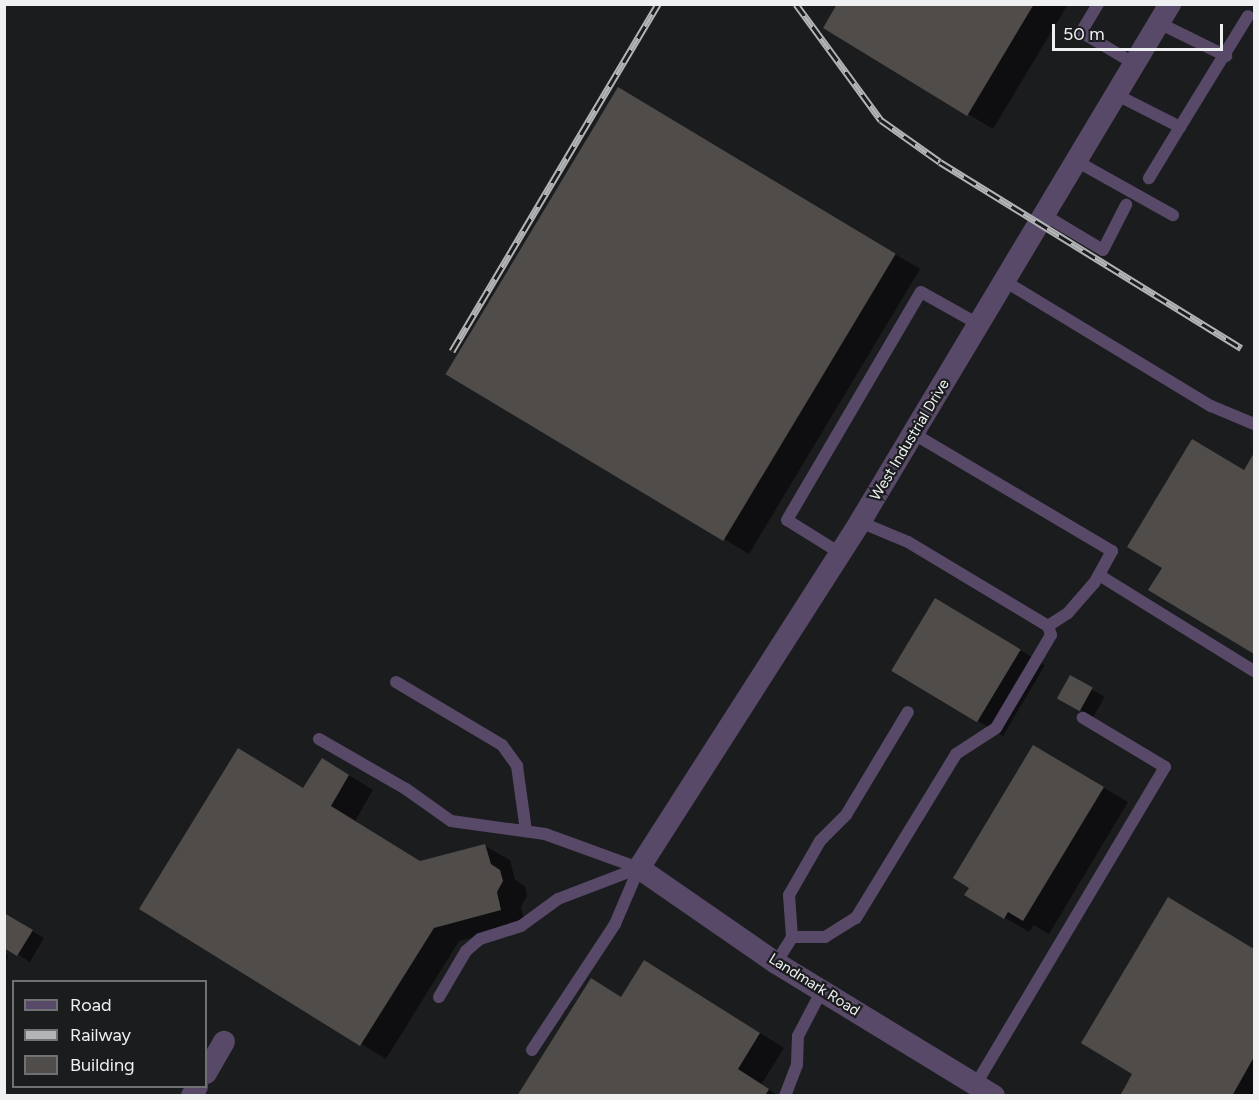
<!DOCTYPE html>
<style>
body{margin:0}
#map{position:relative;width:1259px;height:1100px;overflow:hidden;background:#1b1c1e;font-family:Figtree,sans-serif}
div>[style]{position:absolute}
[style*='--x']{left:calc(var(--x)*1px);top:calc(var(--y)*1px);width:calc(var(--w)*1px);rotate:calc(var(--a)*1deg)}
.shadow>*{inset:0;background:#0007;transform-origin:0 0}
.building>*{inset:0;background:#4f4c4a;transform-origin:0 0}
.service>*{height:12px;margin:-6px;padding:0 6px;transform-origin:6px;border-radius:6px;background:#584969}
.minor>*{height:22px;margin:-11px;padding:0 11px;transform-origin:11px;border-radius:11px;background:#584969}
.rail>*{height:7px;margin-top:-3.5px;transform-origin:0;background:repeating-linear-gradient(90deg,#1b1c1e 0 14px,#b3b4b6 0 28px);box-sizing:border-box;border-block:2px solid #b3b4b6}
span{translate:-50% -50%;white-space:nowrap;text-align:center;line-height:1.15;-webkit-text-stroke:4.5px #1b1c1e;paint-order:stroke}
.street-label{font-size:15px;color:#eff0f2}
.frame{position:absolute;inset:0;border:6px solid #eff0f2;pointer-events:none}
.legend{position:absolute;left:12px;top:980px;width:195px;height:108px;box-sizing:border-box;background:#1b1c1e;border:2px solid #707173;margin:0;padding:8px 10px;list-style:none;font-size:18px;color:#eff0f2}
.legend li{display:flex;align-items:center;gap:12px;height:30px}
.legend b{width:30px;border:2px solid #707173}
.scale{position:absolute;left:1052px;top:24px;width:171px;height:27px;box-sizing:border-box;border:3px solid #eff0f2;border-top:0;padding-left:8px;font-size:18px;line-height:21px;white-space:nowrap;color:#eff0f2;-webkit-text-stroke:4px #1b1c1e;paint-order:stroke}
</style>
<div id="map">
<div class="shadow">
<i style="clip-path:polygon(839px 4px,1068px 4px,993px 129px,825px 28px)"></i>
<i style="clip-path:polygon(643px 103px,920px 269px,749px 554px,724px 539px)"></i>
<i style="clip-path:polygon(1254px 456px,1254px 652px,1150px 590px)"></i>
<i style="clip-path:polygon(960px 614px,1045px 665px,1003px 736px,978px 721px)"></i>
<i style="left:1070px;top:677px;width:40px;height:23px;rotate:30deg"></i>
<i style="clip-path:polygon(1059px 761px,1128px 802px,1049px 934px,1034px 925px,1029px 932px,966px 895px)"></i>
<i style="clip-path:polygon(347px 774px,373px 790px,355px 821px,421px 862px,485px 846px,510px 860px,515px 880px,525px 886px,527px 896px,521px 907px,525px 924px,459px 941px,386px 1059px,141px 908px,304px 790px)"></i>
<i style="clip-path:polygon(4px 914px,44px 938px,30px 962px,4px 946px)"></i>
<i style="clip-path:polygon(1193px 914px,1254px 950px,1254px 1096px,1122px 1096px,1134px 1074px)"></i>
<i style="clip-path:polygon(4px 953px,9px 956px,4px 964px)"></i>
<i style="clip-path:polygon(669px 976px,784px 1048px,761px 1085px,779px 1096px,519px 1096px,622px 998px)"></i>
</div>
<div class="building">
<i style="clip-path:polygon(837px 4px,1034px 4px,967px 116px,823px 28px)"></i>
<i style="left:618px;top:87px;width:324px;height:335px;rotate:31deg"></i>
<i style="clip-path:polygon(1192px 439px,1244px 470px,1254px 453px,1254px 654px,1148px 590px,1162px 568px,1127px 547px)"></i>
<i style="left:935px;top:598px;width:100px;height:85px;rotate:31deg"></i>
<i style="left:1070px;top:675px;width:26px;height:27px;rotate:29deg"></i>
<i style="clip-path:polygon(1033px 745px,1104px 787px,1023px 921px,1008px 912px,1004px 919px,964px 895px,969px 888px,953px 878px)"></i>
<i style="clip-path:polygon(238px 748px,303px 788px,322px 758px,349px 775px,331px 806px,420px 861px,485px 844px,491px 864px,500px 870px,503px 881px,497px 892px,501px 910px,434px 928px,360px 1046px,139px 909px)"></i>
<i style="clip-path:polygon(1168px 897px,1254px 949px,1254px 1057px,1232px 1096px,1120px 1096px,1132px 1074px,1081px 1043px)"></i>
<i style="clip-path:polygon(4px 913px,33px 930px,17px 956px,4px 948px)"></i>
<i style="clip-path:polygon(644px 960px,760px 1033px,738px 1069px,769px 1089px,765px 1096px,517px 1096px,591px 978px,621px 997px)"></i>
</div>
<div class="service">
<i style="--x:1098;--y:4;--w:33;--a:121"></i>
<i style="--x:1081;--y:32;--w:63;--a:30.7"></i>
<i style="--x:1159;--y:23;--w:75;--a:26.2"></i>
<i style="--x:1117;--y:95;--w:71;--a:26.9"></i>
<i style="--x:1180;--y:127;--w:60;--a:121.3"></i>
<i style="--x:1180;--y:127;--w:130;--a:-58.5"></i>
<i style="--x:1078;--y:162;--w:109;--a:29.2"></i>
<i style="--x:1046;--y:216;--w:66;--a:30.8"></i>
<i style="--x:1103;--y:250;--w:51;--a:-62.9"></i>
<i style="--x:1006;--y:282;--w:240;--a:31.2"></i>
<i style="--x:1211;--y:406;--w:47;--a:22.7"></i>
<i style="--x:914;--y:434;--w:230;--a:30.6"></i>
<i style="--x:1112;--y:551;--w:37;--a:119"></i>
<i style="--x:1094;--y:583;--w:40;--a:131"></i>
<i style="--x:1068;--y:613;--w:24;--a:147"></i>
<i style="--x:840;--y:553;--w:62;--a:-148.1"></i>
<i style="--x:787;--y:520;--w:264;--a:-59.6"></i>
<i style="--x:921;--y:292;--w:68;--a:29.2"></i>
<i style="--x:1099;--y:575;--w:182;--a:31.8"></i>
<i style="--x:396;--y:682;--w:123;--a:30.7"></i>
<i style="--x:502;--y:745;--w:26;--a:54"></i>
<i style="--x:517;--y:766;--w:66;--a:82.1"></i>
<i style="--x:319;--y:739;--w:100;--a:29.9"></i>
<i style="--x:406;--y:789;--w:55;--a:35.4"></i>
<i style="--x:451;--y:821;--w:95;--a:7.9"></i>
<i style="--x:545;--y:834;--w:100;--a:19.9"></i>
<i style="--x:792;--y:937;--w:33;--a:0"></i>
<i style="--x:825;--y:937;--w:36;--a:-32"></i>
<i style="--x:856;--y:918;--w:192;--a:-58.6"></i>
<i style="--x:956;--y:754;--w:48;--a:-33"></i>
<i style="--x:996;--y:728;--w:108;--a:-59.4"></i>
<i style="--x:1051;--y:635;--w:9;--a:-108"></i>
<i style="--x:1048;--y:626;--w:163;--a:-149"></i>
<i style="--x:908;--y:542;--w:52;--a:-157.4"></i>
<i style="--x:776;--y:963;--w:31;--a:-58"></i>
<i style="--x:792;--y:937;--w:42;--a:-94.1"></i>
<i style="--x:789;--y:895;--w:62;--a:-60.1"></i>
<i style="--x:820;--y:841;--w:37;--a:-45"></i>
<i style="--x:846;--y:815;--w:120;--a:-59"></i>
<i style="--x:439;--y:997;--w:53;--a:-59.6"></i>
<i style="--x:466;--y:951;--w:18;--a:-41"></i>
<i style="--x:480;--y:939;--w:43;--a:-17.6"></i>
<i style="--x:521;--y:926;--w:46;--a:-36.1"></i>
<i style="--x:558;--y:899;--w:87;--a:-20.9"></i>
<i style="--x:532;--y:1050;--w:151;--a:-56.6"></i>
<i style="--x:615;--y:924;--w:61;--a:-66.8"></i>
<i style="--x:976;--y:1084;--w:369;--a:-59.2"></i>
<i style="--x:1165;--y:767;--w:96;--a:-149.1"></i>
<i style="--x:785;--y:1096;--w:34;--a:-69"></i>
<i style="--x:797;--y:1064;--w:28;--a:-88"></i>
<i style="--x:798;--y:1036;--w:52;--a:-62.4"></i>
</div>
<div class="minor">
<i style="--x:206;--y:1073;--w:36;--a:-60"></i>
<i style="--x:192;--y:1096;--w:11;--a:-63"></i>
<i style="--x:994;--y:1096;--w:255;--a:-148.6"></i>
<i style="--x:776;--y:963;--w:167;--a:-145.3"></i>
<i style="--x:639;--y:868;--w:411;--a:-57.4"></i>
<i style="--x:860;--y:522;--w:604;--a:-59.1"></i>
</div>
<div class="rail">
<i style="--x:796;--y:4;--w:144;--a:53.8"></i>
<i style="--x:881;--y:120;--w:72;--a:35.4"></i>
<i style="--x:940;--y:162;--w:354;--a:31.7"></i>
<i style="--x:452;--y:351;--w:404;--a:-59.3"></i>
</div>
<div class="street-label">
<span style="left:910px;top:440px;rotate:-59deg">West Industrial Drive</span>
<span style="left:814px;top:985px;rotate:32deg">Landmark Road</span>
</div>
<div class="frame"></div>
<ul class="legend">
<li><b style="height:8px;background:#584969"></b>Road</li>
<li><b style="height:8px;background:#b3b4b6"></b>Railway</li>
<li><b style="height:16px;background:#4f4c4a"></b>Building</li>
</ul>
<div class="scale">50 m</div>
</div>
